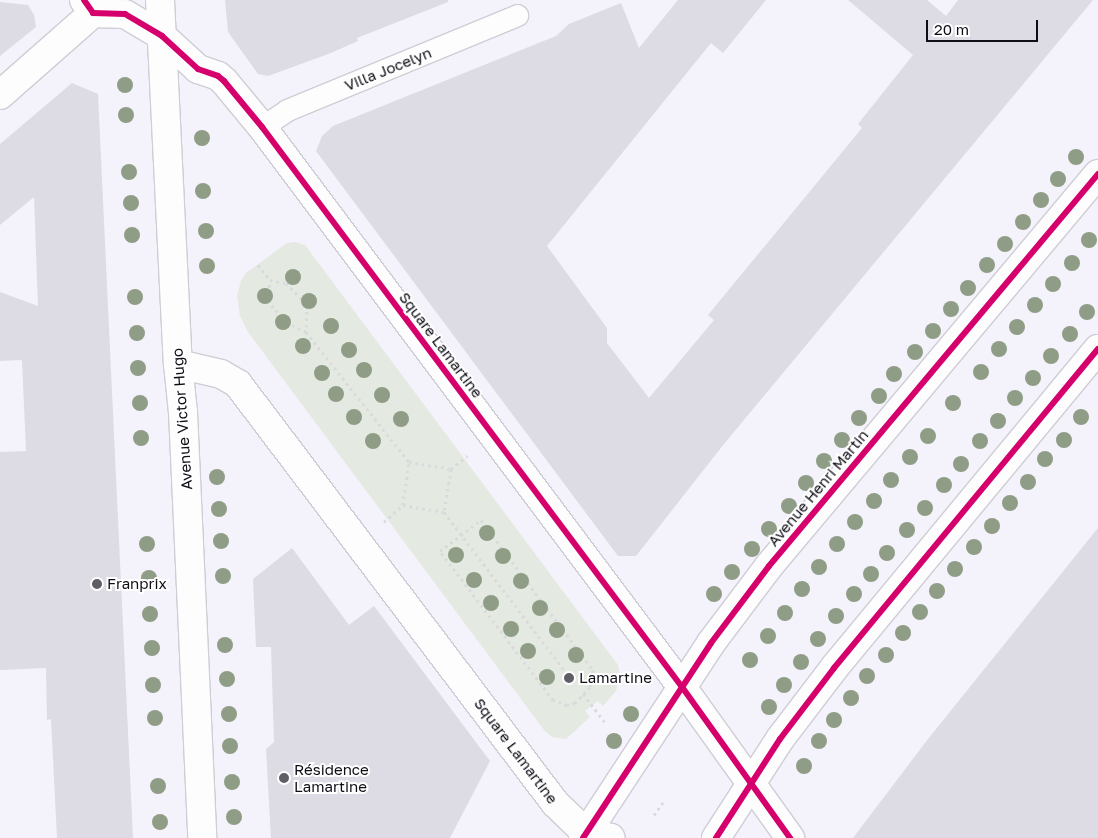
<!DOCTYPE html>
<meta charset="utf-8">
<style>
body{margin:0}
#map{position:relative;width:1098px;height:838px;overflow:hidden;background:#f4f2fa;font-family:"Golos Text",sans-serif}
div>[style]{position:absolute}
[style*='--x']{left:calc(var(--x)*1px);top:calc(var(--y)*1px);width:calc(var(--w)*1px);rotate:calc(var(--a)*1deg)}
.green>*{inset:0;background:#e4eae2}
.building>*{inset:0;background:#dddbe3}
.path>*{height:3px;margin-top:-1.5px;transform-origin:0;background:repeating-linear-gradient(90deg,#dadadc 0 2.5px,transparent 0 6.5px)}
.roads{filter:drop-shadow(1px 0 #cfcdd5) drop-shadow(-1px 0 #cfcdd5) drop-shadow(0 1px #cfcdd5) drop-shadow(0 -1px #cfcdd5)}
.service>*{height:21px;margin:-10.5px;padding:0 10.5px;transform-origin:10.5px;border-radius:10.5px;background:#fdfdfe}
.minor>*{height:28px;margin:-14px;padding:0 14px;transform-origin:14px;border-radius:14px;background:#fdfdfe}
.secondary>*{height:28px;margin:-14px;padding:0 14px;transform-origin:14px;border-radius:14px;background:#fdfdfe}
.cycleway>*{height:6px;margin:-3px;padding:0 3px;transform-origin:3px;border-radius:3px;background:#d6006c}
.trees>*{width:16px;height:16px;margin:-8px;border-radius:50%;background:#8f9d86}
.dots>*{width:14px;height:14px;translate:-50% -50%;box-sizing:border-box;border:2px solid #fff;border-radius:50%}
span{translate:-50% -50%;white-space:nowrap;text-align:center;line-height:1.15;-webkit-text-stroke:4px #fff;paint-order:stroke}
.street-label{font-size:15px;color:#0f0d15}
.poi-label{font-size:15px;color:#0f0d15}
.left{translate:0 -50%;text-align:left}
.scale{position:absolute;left:926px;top:20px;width:112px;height:22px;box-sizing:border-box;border:2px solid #0f0d15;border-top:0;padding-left:6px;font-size:15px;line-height:18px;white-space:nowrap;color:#0f0d15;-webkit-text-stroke:4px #fff;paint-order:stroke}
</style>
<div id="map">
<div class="green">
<i style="clip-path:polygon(295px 242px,305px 245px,308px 249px,618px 665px,620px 675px,616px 691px,603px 706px,598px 701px,585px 711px,590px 717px,566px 739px,552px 737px,544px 730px,248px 332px,240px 316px,237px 296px,241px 281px,246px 273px,287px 243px)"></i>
</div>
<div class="building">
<i style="clip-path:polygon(225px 0,448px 0,448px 2px,357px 38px,358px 41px,331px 53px,268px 76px,258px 74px,228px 32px)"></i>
<i style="clip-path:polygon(678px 0,766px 0,723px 53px,711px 43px,547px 246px,607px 328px,607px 343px,649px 398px,714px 320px,708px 315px,862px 128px,858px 124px,913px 55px,848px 0,927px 0,946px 16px,958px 0,1093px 0,724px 444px,636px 556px,618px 556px,316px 151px,322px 136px,333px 126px,556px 36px,569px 24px,621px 3px,639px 48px)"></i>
<i style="clip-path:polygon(0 2px,28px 5px,34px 15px,36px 27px,0 56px)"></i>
<i style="clip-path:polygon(72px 83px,98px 94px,133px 838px,57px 838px,51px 719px,47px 720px,46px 668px,0 670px,0 452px,26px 451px,22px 360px,0 361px,0 292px,38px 306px,34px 197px,0 225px,0 144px)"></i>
<i style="clip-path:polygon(1098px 528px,1098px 838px,853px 838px,928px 739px)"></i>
<i style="clip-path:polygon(292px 548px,349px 625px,374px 606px,490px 761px,450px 838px,271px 838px,266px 749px,274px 742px,271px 647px,256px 647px,253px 579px)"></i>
</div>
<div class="path">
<i style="--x:258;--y:265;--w:19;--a:51"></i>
<i style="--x:270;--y:280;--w:16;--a:11"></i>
<i style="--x:286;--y:283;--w:30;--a:46"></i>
<i style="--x:307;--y:305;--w:27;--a:92"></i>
<i style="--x:306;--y:332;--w:22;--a:-153"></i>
<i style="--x:286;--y:322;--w:29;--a:-131"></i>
<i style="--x:267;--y:300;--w:20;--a:-81"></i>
<i style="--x:306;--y:332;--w:166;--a:51.6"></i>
<i style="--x:409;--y:462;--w:43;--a:9.5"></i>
<i style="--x:451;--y:469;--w:44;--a:99.2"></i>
<i style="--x:444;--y:512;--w:42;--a:-170.3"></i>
<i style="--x:403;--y:505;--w:43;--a:-82.1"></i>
<i style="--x:451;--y:469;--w:21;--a:-39"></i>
<i style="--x:444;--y:512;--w:197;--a:52.8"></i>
<i style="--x:481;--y:520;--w:187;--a:53.3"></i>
<i style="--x:593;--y:670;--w:8;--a:90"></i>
<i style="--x:593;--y:678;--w:9;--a:108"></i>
<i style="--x:590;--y:687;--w:22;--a:133"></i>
<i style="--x:575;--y:703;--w:8;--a:166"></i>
<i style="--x:567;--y:705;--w:15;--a:-160"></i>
<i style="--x:553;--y:700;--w:187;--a:-127.2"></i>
<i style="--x:440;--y:551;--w:51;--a:-37.1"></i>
<i style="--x:384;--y:522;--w:25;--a:-42"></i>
<i style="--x:583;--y:694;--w:36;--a:52"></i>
<i style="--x:654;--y:815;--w:19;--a:-55"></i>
</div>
<div class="roads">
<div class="service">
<i style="--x:262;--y:127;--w:30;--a:-34"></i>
<i style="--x:287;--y:110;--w:249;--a:-22.4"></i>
</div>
<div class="minor">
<i style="--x:84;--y:0;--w:16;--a:55"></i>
<i style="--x:93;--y:13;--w:32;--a:2"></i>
<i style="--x:125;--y:14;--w:43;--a:30.7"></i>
<i style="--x:162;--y:36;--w:49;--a:42.5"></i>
<i style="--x:198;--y:69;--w:21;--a:19"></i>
<i style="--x:218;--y:76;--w:8;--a:40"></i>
<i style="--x:224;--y:81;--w:60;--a:50.4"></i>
<i style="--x:262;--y:127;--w:700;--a:53.13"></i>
<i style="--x:682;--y:687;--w:186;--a:54.4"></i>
<i style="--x:0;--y:95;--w:124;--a:-41.4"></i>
<i style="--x:178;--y:364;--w:44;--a:13.1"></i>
<i style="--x:221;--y:374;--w:20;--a:30"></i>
<i style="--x:238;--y:384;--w:525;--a:52.89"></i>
<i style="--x:555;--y:803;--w:43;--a:44.1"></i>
<i style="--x:586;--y:833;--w:25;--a:11"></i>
</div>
<div class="secondary">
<i style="--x:160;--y:0;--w:364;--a:87.2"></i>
<i style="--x:178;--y:364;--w:48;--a:84.1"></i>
<i style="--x:183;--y:412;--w:426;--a:87.4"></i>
<i style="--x:583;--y:838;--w:233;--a:-56.7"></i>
<i style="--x:711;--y:643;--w:96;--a:-53"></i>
<i style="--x:769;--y:566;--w:512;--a:-49.99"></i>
<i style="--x:716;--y:838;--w:118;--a:-57.1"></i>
<i style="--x:780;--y:739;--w:89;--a:-52.7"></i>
<i style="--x:834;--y:668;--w:414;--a:-50.4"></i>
</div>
</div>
<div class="cycleway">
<i style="--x:84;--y:0;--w:16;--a:55"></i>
<i style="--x:93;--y:13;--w:32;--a:2"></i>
<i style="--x:125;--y:14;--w:43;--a:30.7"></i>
<i style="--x:162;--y:36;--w:49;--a:42.5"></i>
<i style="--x:198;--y:69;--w:21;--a:19"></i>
<i style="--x:218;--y:76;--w:8;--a:40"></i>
<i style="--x:224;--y:81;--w:60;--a:50.4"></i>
<i style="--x:262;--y:127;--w:700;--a:53.13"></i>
<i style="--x:682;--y:687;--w:186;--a:54.4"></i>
<i style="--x:583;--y:838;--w:233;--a:-56.7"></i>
<i style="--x:711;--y:643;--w:96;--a:-53"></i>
<i style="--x:769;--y:566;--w:512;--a:-49.99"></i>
<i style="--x:716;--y:838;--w:118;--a:-57.1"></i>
<i style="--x:780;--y:739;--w:89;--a:-52.7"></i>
<i style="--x:834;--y:668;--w:414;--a:-50.4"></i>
</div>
<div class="trees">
<i style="left:125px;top:85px"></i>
<i style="left:126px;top:115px"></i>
<i style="left:202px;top:138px"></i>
<i style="left:1076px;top:157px"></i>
<i style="left:129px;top:172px"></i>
<i style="left:1058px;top:179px"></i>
<i style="left:203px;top:191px"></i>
<i style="left:1041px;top:200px"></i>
<i style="left:131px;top:203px"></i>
<i style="left:1023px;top:222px"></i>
<i style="left:206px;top:231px"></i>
<i style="left:132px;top:235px"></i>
<i style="left:1089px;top:240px"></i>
<i style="left:1005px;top:244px"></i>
<i style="left:1072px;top:263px"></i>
<i style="left:987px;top:265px"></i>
<i style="left:207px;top:266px"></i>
<i style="left:293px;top:277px"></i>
<i style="left:1053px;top:284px"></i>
<i style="left:968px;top:288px"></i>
<i style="left:265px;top:296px"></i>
<i style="left:135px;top:297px"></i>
<i style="left:309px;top:301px"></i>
<i style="left:1035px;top:305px"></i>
<i style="left:951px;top:309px"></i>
<i style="left:1087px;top:312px"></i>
<i style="left:283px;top:322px"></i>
<i style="left:331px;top:326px"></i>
<i style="left:1017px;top:327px"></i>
<i style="left:933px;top:331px"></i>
<i style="left:137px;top:333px"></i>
<i style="left:1070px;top:334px"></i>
<i style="left:303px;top:346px"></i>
<i style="left:999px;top:349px"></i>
<i style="left:349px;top:350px"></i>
<i style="left:915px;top:352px"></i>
<i style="left:1051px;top:356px"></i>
<i style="left:138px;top:368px"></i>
<i style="left:364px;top:370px"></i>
<i style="left:981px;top:372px"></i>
<i style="left:322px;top:373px"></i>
<i style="left:894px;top:374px"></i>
<i style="left:1033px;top:378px"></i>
<i style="left:336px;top:394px"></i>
<i style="left:382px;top:395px"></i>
<i style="left:879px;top:396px"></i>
<i style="left:1015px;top:398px"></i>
<i style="left:140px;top:403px"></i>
<i style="left:953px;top:403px"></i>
<i style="left:354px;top:417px"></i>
<i style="left:1081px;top:417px"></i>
<i style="left:859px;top:418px"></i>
<i style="left:401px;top:419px"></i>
<i style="left:998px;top:421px"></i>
<i style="left:928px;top:436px"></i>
<i style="left:141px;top:438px"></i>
<i style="left:842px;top:440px"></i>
<i style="left:1064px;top:440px"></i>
<i style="left:373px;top:441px"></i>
<i style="left:980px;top:441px"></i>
<i style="left:910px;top:457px"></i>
<i style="left:1045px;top:459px"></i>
<i style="left:824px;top:461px"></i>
<i style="left:961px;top:464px"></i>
<i style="left:217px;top:477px"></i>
<i style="left:891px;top:480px"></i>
<i style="left:1028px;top:482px"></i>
<i style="left:806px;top:483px"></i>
<i style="left:944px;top:485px"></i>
<i style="left:874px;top:501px"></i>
<i style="left:1010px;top:503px"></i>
<i style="left:789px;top:506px"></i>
<i style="left:925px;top:508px"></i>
<i style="left:219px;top:509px"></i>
<i style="left:855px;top:522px"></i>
<i style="left:992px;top:526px"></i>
<i style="left:769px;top:529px"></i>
<i style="left:907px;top:530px"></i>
<i style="left:487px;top:533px"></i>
<i style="left:221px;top:541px"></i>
<i style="left:147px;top:544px"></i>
<i style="left:837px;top:544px"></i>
<i style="left:974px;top:547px"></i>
<i style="left:752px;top:549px"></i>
<i style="left:887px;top:553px"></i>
<i style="left:456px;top:555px"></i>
<i style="left:503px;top:556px"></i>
<i style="left:819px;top:567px"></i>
<i style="left:955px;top:569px"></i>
<i style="left:732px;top:572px"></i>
<i style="left:871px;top:574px"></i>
<i style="left:223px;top:576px"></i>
<i style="left:149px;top:578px"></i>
<i style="left:474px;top:580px"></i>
<i style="left:521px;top:581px"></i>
<i style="left:802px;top:589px"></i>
<i style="left:937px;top:591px"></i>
<i style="left:714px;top:594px"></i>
<i style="left:854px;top:594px"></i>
<i style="left:491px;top:603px"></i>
<i style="left:540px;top:608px"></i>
<i style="left:920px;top:612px"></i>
<i style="left:785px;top:613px"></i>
<i style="left:150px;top:614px"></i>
<i style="left:836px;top:616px"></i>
<i style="left:511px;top:629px"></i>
<i style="left:557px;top:630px"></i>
<i style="left:903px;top:633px"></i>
<i style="left:768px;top:636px"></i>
<i style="left:818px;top:639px"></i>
<i style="left:225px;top:645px"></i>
<i style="left:152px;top:648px"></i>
<i style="left:528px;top:651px"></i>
<i style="left:576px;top:655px"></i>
<i style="left:886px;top:655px"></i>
<i style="left:750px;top:660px"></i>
<i style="left:801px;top:662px"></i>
<i style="left:867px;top:676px"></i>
<i style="left:547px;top:677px"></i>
<i style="left:227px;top:679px"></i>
<i style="left:153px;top:685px"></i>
<i style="left:784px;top:685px"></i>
<i style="left:851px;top:698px"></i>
<i style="left:769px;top:707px"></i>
<i style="left:229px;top:714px"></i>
<i style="left:631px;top:714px"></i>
<i style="left:155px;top:718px"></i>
<i style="left:834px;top:720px"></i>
<i style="left:614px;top:741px"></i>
<i style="left:819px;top:741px"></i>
<i style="left:230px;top:746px"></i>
<i style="left:804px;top:766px"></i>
<i style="left:232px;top:782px"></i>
<i style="left:158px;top:786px"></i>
<i style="left:234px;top:817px"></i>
<i style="left:160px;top:822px"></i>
</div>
<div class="dots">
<i style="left:97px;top:584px;background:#5f5d65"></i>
<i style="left:569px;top:678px;background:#5f5d65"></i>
<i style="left:284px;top:778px;background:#5f5d65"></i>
</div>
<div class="street-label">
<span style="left:388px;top:69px;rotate:-22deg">Villa Jocelyn</span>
<span style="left:441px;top:345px;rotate:53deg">Square Lamartine</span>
<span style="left:182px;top:419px;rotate:-94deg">Avenue Victor Hugo</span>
<span style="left:818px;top:488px;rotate:-50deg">Avenue Henri Martin</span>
<span style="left:516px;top:751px;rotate:53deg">Square Lamartine</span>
</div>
<div class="poi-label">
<span class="left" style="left:107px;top:584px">Franprix</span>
<span class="left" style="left:579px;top:678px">Lamartine</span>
<span class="left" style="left:294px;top:778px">Résidence<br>Lamartine</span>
</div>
<div class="scale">20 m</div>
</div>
